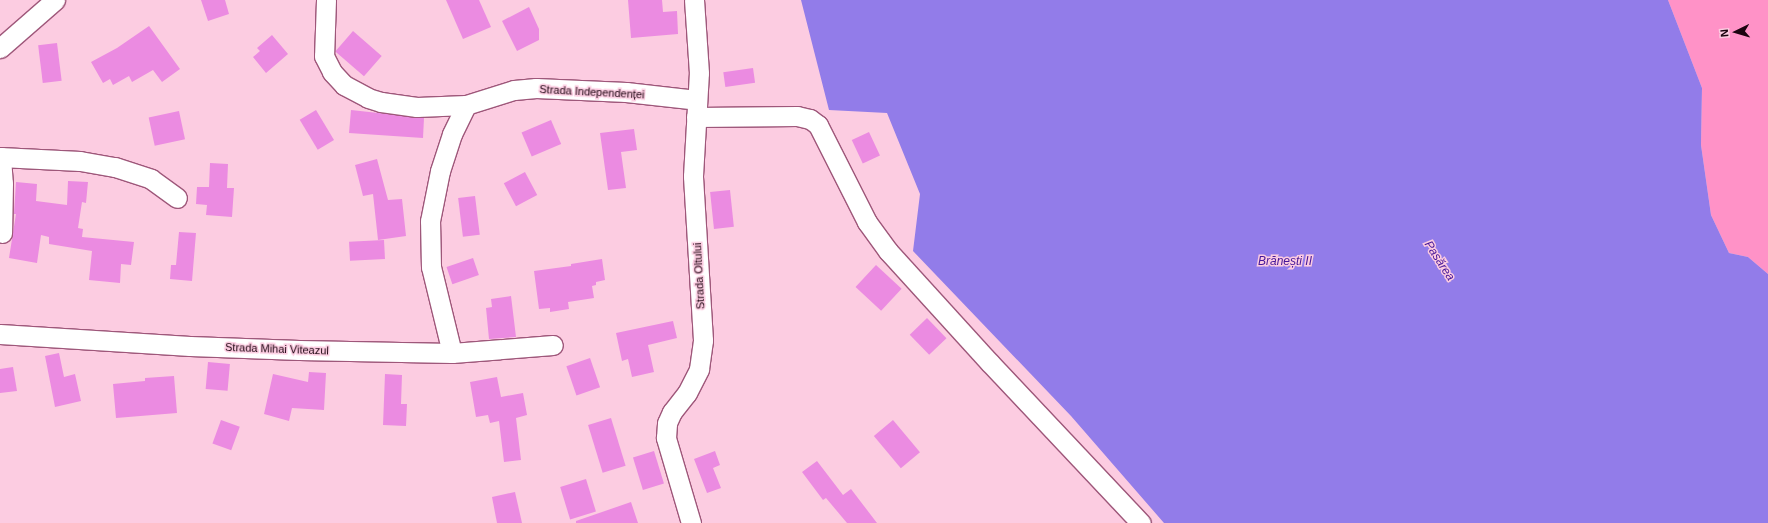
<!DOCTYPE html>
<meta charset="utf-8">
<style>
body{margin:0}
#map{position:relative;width:1768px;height:523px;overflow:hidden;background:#fccce1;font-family:Helvetica,sans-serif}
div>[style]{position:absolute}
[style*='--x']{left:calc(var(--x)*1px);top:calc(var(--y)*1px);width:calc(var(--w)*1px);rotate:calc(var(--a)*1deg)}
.green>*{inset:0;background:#ff92c7}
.water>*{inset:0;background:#927ce9}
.building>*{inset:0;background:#eb8be1;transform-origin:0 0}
.roads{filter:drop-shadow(1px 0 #9e577a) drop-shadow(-1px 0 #9e577a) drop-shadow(0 1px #9e577a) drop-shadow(0 -1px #9e577a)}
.minor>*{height:19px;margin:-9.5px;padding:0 9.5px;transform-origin:9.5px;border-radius:9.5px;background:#fff}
span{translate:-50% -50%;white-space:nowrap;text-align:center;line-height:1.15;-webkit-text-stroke:3px #fccce1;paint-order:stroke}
.street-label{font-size:11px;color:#1b030f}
.water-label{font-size:12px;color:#461799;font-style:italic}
.north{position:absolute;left:1716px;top:12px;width:40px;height:40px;-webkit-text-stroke:3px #fccce1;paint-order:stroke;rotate:265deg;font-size:11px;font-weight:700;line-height:16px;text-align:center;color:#1b030f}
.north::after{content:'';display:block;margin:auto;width:14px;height:18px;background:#1b030f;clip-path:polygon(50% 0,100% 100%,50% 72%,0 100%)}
</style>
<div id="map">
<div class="green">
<i style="clip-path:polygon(1668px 0,1768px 0,1768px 274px,1748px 257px,1729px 253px,1711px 215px,1701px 145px,1702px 88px)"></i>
</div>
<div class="water">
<i style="clip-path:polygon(801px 0,1668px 0,1702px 88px,1701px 145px,1711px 215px,1729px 253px,1748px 257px,1768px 274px,1768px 523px,1164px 523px,1071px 416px,913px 251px,920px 194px,887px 113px,829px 110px)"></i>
</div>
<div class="building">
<i style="clip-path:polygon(201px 0,225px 0,229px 14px,208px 21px)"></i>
<i style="clip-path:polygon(446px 0,479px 0,491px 27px,463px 39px)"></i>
<i style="clip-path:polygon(628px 0,662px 0,663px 12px,677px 11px,678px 34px,631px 38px)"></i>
<i style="clip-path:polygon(529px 7px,539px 29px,539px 40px,517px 51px,502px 21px)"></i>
<i style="clip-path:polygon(149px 26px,180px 69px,162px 82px,153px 70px,132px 82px,129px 76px,113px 85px,110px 79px,103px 83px,91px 62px,117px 48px)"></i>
<i style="left:353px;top:31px;width:38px;height:27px;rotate:41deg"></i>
<i style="clip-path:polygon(272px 35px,288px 54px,266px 73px,253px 57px,260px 51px,257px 48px)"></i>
<i style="left:57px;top:43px;width:38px;height:19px;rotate:83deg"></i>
<i style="left:753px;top:68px;width:15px;height:30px;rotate:82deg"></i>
<i style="left:316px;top:110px;width:35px;height:19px;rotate:59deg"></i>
<i style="clip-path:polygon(351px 110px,424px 118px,423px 138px,349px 133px)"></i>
<i style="left:179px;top:111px;width:29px;height:31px;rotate:78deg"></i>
<i style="left:551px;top:120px;width:26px;height:32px;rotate:67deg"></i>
<i style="clip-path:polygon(634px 129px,637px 150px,621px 152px,626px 188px,608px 190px,600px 133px)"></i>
<i style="left:869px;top:132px;width:26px;height:19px;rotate:65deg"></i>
<i style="clip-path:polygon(377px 159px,388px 200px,402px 199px,406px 236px,378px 240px,373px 194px,363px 196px,355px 165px)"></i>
<i style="clip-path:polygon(210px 163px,228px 164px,227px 188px,234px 188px,232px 217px,206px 215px,207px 205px,196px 204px,197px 187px,209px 187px)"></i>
<i style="left:525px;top:172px;width:26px;height:24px;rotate:62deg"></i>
<i style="clip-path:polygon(68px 181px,88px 182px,86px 203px,82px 202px,78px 228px,83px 229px,82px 237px,134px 242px,131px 265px,121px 264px,120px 283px,89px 280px,92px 251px,49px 244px,49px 237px,41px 235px,37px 263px,9px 258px,16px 214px,14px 214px,16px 182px,37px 184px,36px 201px,67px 205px)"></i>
<i style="left:730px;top:190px;width:37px;height:20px;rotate:84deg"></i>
<i style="left:475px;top:196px;width:39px;height:17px;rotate:83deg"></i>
<i style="clip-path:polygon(179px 232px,196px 233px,192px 281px,170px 279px,171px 265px,176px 265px)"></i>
<i style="left:384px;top:240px;width:19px;height:35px;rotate:87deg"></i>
<i style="left:473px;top:258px;width:18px;height:28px;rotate:71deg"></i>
<i style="clip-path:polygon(602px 259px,605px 280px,596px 282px,596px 285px,592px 286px,594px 298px,568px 302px,569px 309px,550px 312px,550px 308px,539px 309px,534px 271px,571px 266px,571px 264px)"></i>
<i style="left:876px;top:265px;width:35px;height:30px;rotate:43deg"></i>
<i style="clip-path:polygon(511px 296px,516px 337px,489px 339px,486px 308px,492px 307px,491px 299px)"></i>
<i style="left:927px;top:318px;width:28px;height:24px;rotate:46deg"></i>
<i style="clip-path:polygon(673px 321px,677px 338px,648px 345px,654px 372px,632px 377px,628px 359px,622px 361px,616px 333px)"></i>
<i style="clip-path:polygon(59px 353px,64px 377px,75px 374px,81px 401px,55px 407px,45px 356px)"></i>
<i style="left:590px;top:358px;width:31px;height:25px;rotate:71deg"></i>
<i style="left:208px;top:362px;width:22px;height:27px;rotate:5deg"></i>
<i style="clip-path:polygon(13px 367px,17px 391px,0 393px,0 369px)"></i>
<i style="clip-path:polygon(309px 372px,326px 373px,324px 410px,292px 408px,289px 421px,264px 414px,273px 374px,308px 382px)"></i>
<i style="clip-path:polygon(385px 374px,402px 375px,401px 404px,407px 404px,406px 426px,383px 425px)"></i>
<i style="clip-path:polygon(174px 376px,177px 413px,116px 418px,113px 384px,145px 381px,145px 378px)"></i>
<i style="clip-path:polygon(497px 377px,501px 397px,523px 393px,527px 415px,516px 418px,521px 460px,504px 462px,499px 421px,490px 423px,488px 415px,476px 417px,470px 382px)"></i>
<i style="left:611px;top:418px;width:50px;height:24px;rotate:73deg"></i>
<i style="left:221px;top:420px;width:20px;height:25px;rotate:20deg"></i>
<i style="left:893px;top:420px;width:42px;height:25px;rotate:50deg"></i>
<i style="left:654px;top:451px;width:34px;height:22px;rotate:73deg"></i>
<i style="clip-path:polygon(715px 451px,720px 465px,713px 468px,721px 488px,707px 493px,694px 459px)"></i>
<i style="clip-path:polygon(817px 461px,843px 495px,851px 489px,877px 523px,847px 523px,826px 498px,823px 500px,802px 472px)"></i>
<i style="left:586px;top:479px;width:34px;height:27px;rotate:73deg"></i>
<i style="clip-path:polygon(515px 492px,522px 523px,497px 523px,492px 497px)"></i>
<i style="clip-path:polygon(631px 502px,638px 523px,576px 523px,576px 521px)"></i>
</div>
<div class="roads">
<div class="minor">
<i style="--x:326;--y:0;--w:56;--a:92"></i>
<i style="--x:324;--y:56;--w:18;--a:63"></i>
<i style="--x:332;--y:72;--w:18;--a:47"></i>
<i style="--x:344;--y:85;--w:27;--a:28"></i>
<i style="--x:368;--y:98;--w:14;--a:17"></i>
<i style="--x:381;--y:102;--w:36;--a:8"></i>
<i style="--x:417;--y:107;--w:49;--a:-2.3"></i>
<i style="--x:466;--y:105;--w:50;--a:-17.4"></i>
<i style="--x:514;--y:90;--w:22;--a:-5"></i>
<i style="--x:536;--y:88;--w:90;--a:2.5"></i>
<i style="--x:626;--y:92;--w:71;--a:6.4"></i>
<i style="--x:0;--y:48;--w:73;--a:-41.1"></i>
<i style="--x:696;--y:117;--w:101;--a:-0.6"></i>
<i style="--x:797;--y:116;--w:13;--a:13"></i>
<i style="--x:810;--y:119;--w:10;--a:37"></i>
<i style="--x:818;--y:125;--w:109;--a:63.2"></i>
<i style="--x:867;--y:222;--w:36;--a:54"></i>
<i style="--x:888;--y:251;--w:151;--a:47.7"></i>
<i style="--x:990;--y:363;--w:220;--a:46.7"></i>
<i style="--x:0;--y:157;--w:80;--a:2.9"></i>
<i style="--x:80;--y:161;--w:36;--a:10"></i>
<i style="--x:115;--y:167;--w:38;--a:18"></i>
<i style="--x:151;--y:179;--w:32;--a:36"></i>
<i style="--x:1;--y:157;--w:26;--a:86"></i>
<i style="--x:3;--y:183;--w:50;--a:91.1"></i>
<i style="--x:0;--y:334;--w:190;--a:3.6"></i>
<i style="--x:190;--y:346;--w:109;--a:2.1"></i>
<i style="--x:299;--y:350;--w:153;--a:1.1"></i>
<i style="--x:452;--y:353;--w:101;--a:-4.5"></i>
<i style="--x:452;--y:353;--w:89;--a:-103.7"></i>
<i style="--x:431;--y:267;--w:46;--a:-91.2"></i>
<i style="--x:430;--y:221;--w:51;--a:-78.7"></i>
<i style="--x:440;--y:171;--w:39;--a:-72"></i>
<i style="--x:452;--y:134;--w:32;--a:-64"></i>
<i style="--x:691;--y:523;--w:89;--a:-106.4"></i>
<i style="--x:666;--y:438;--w:15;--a:-86"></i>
<i style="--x:667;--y:423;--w:12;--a:-66"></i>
<i style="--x:672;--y:412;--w:24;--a:-52"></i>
<i style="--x:687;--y:393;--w:27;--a:-63"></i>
<i style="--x:699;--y:369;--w:29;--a:-82"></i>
<i style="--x:703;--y:340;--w:164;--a:-93.5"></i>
<i style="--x:693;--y:176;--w:103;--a:-86.7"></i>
<i style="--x:699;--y:73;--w:73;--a:-93.9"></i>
</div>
</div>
<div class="street-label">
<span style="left:592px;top:92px;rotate:3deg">Strada Independenței</span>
<span style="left:699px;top:276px;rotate:-93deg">Strada Oltului</span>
<span style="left:277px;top:349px;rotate:2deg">Strada Mihai Viteazul</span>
</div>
<div class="water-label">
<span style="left:1439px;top:261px;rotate:57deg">Pasărea</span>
<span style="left:1285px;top:262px">Brănești II</span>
</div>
<div class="north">N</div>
</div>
